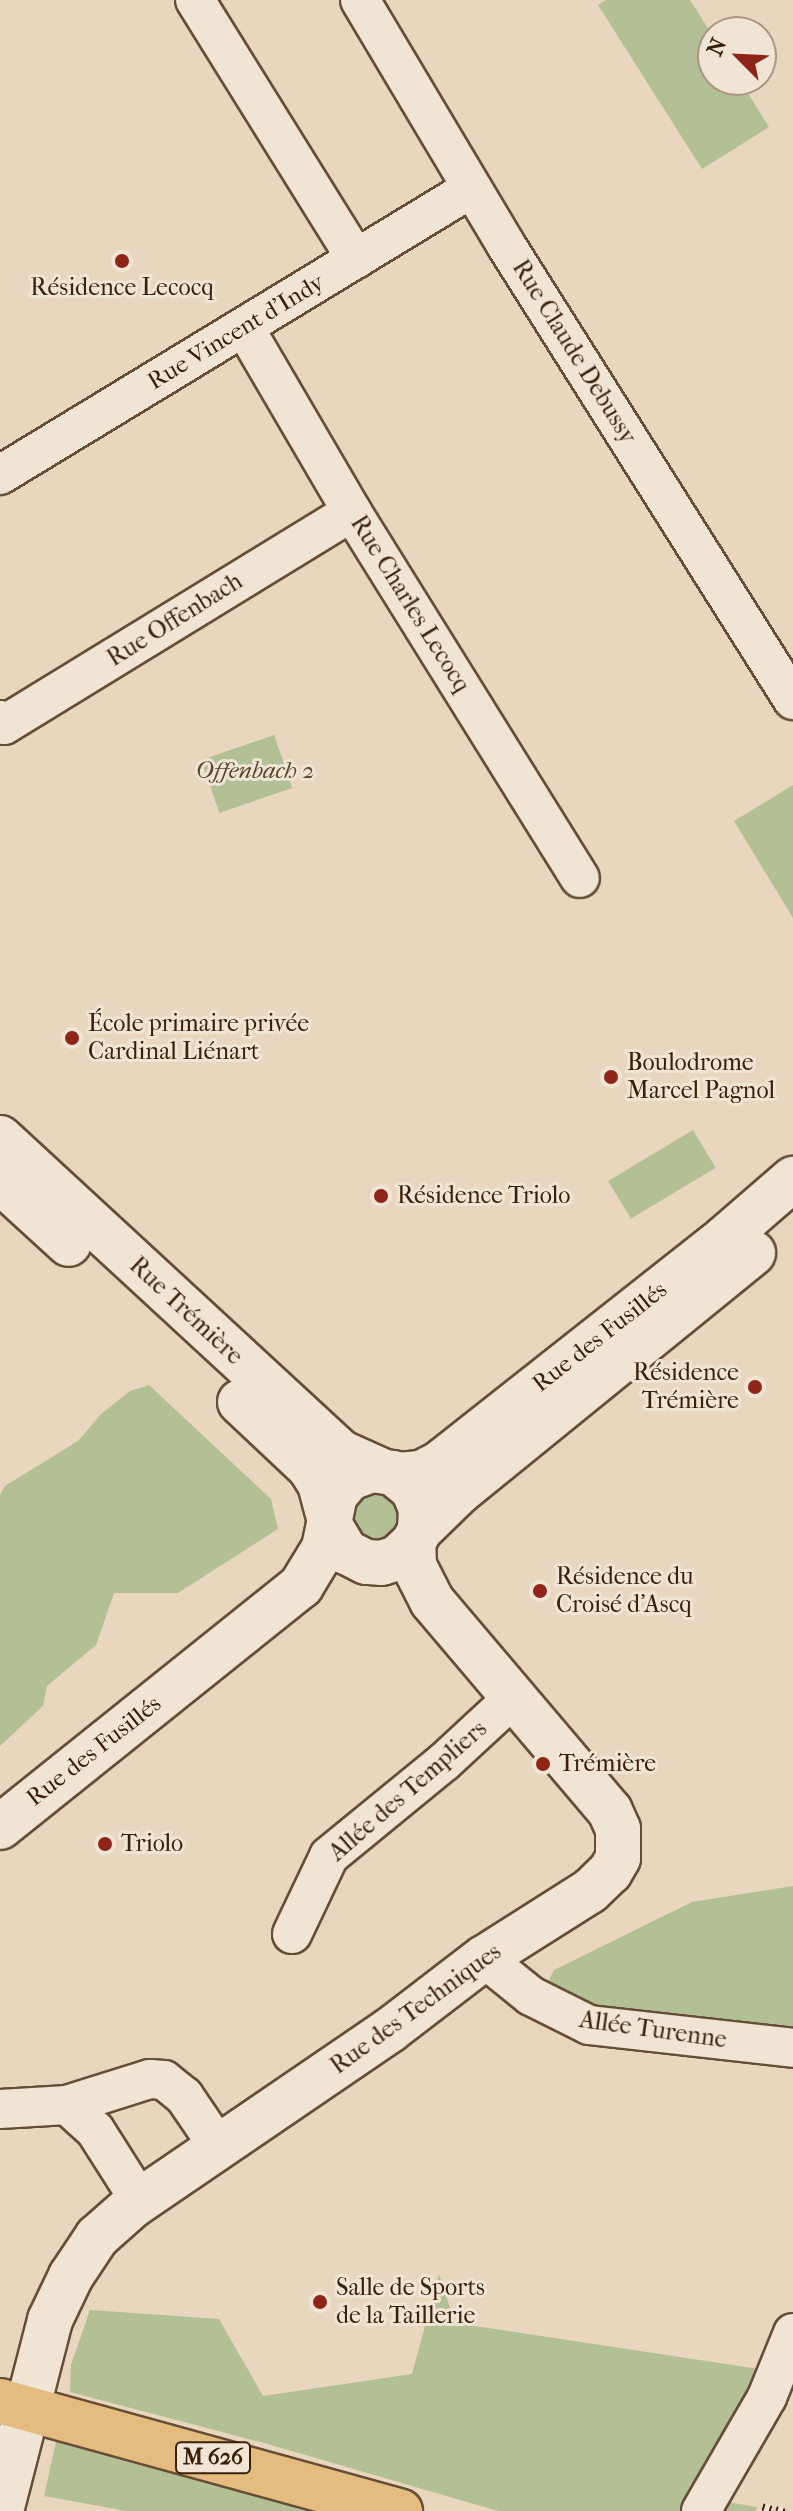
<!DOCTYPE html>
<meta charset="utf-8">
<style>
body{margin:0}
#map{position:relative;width:793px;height:2511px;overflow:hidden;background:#e8d7be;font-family:"IM FELL French Canon",serif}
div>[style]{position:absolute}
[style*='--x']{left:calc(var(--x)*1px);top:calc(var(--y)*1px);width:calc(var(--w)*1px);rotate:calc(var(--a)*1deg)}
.green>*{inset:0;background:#b3bf94;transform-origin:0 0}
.roads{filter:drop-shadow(2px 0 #664e36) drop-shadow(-2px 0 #664e36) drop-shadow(0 2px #664e36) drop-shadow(0 -2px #664e36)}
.street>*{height:38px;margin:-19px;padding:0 19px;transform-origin:19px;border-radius:19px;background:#f0e5d5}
.secondary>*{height:44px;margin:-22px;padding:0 22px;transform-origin:22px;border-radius:22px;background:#f0e5d5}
.primary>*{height:44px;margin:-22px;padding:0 22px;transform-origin:22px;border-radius:22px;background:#e4bc7f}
.highway>*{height:44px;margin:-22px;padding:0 22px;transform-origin:22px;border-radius:22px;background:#e4bc7f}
.rail>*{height:9px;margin-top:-4.5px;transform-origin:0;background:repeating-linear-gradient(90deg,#f0e5d5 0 18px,#3a2009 0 36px);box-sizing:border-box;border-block:2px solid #3a2009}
.dots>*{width:22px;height:22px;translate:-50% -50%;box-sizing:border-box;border:4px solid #f0e5d5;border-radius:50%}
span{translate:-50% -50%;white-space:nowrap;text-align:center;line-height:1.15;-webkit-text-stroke:6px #f0e5d5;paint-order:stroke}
.shield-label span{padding:2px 6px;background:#f0e5d5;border:2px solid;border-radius:6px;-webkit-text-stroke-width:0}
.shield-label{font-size:22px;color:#3a2009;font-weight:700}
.poi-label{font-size:24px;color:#3a2009}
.left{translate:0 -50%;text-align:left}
.right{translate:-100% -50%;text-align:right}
.street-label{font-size:24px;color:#3a2009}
.park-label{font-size:24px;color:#58482c;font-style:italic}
.north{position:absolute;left:697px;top:16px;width:80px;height:80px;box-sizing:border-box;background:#f0e5d5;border:2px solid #a79683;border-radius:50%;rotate:294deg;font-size:22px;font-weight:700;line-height:32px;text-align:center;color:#3a2009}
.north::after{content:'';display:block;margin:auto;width:28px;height:36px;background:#8f2418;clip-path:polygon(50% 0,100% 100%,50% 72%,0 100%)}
</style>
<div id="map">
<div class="green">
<i style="clip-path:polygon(606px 0,690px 0,713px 36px,713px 80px,740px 80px,769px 127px,702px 169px,598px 5px)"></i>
<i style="left:274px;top:735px;width:56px;height:77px;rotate:71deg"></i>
<i style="clip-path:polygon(793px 785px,793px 918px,734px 821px)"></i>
<i style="left:693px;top:1130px;width:44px;height:99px;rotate:59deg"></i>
<i style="clip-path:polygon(149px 1385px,271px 1499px,278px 1529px,178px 1593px,114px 1593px,96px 1645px,47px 1686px,43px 1706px,0 1746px,0 1495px,5px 1486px,78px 1441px,101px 1414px,130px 1391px)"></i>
<i style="clip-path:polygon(368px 1492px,388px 1496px,398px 1505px,401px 1519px,394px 1538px,368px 1547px,346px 1516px,348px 1509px)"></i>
<i style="clip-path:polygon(793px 1886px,793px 2034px,580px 2008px,547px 1984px,554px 1970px,692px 1902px)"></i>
<i style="clip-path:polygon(439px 2274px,455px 2323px,759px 2369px,686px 2495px,757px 2507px,756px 2511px,498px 2511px,264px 2443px,70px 2392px,71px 2365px,90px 2310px,219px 2319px,263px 2396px,412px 2374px)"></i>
<i style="clip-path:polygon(57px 2437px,280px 2500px,314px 2511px,126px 2511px,44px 2496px)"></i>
</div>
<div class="roads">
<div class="street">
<i style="--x:195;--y:0;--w:305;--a:58.1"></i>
<i style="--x:360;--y:0;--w:285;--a:59.2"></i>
<i style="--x:506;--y:245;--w:538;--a:57.76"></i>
<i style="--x:244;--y:327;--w:214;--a:59.7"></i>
<i style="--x:352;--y:512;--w:431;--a:58.1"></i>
<i style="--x:0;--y:475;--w:552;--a:-31.3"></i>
<i style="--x:0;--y:720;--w:6;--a:51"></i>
<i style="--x:4;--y:725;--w:408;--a:-31.5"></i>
<i style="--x:292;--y:1934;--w:86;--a:-64.6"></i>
<i style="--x:329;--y:1856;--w:149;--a:-39.3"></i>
<i style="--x:444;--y:1762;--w:94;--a:-42.8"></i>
<i style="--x:484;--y:1958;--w:60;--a:39"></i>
<i style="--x:531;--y:1996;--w:65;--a:26.6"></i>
<i style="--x:589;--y:2025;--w:205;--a:6.4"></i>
<i style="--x:67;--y:2105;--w:38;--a:42"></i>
<i style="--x:95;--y:2130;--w:84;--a:57.6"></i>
<i style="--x:0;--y:2109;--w:67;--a:-3.4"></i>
<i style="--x:67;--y:2105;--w:87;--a:-17.4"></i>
<i style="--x:150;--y:2079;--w:14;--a:4"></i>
<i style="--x:164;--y:2080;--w:26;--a:39"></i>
<i style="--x:184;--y:2096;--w:60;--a:55.8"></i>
<i style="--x:701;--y:2511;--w:132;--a:-59.9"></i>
<i style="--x:767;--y:2397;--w:69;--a:-67.9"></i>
</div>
<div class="secondary">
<i style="--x:0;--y:1138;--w:463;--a:42.7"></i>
<i style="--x:340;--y:1452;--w:44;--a:24.2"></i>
<i style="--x:0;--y:1181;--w:93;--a:42.4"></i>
<i style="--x:240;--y:1402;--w:96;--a:43.3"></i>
<i style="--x:310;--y:1468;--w:19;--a:58"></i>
<i style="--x:320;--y:1484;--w:35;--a:75"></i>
<i style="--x:397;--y:1475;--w:24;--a:-5"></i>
<i style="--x:421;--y:1473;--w:20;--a:-27"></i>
<i style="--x:439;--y:1464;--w:366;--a:-38.3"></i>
<i style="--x:726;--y:1237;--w:89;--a:-40.9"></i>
<i style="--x:420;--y:1530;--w:54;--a:-44.3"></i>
<i style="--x:459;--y:1492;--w:379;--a:-39.1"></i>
<i style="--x:0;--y:1827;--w:386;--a:-38.7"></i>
<i style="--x:301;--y:1586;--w:44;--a:-58.8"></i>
<i style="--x:324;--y:1548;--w:54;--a:-78.3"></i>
<i style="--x:335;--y:1495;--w:23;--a:-49"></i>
<i style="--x:350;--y:1478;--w:23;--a:-20"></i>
<i style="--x:372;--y:1470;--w:21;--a:8"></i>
<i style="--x:393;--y:1473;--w:26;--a:39"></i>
<i style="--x:413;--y:1489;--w:22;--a:68"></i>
<i style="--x:421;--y:1509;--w:21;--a:93"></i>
<i style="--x:420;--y:1530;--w:15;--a:118"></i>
<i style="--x:413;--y:1543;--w:22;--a:137"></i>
<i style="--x:397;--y:1558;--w:16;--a:162"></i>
<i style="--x:382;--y:1563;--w:16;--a:-176"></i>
<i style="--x:366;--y:1562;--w:22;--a:-153"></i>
<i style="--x:346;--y:1552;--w:31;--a:-121"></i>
<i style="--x:1;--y:2511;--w:197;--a:-75.6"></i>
<i style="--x:50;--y:2320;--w:49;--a:-64.5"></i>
<i style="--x:71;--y:2276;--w:47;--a:-56.3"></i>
<i style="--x:97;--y:2237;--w:47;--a:-41.5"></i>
<i style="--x:132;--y:2206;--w:312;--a:-34.3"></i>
<i style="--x:390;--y:2030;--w:118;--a:-37.5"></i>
<i style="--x:484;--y:1958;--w:125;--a:-32.3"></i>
<i style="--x:590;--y:1891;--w:28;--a:-44"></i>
<i style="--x:610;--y:1872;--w:16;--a:-60"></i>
<i style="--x:618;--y:1858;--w:29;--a:-90"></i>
<i style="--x:618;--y:1829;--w:20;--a:-114"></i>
<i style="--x:610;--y:1811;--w:275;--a:-130.3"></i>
<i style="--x:432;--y:1601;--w:39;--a:-117"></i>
<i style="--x:414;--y:1566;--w:23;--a:-92"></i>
</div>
<div class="primary">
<i style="--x:3;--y:2402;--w:412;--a:15.4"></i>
</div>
<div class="highway">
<i style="--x:0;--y:2401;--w:3;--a:18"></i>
</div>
</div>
<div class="rail">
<i style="--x:766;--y:2511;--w:7;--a:-74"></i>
<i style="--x:780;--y:2511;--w:4;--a:-76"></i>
</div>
<div class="dots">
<i style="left:122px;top:261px;background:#8f2418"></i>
<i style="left:72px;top:1038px;background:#8f2418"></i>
<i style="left:611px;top:1077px;background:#8f2418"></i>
<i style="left:381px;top:1196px;background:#8f2418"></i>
<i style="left:755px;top:1387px;background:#8f2418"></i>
<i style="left:540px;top:1591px;background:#8f2418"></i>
<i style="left:543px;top:1764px;background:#8f2418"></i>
<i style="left:105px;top:1844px;background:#8f2418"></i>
<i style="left:320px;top:2302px;background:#8f2418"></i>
</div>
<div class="shield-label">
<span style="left:213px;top:2458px">M 626</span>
</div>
<div class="poi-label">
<span style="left:122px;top:288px">Résidence Lecocq</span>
<span class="left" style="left:88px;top:1038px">École primaire privée<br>Cardinal Liénart</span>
<span class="left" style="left:627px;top:1077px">Boulodrome<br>Marcel Pagnol</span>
<span class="left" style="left:397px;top:1196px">Résidence Triolo</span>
<span class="right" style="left:739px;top:1387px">Résidence<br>Trémière</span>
<span class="left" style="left:556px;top:1591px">Résidence du<br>Croisé d'Ascq</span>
<span class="left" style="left:559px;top:1764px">Trémière</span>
<span class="left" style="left:121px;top:1844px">Triolo</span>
<span class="left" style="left:336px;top:2302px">Salle de Sports<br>de la Taillerie</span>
</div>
<div class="street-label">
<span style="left:236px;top:332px;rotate:-31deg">Rue Vincent d'Indy</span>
<span style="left:574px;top:352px;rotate:58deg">Rue Claude Debussy</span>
<span style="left:410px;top:604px;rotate:58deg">Rue Charles Lecocq</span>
<span style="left:175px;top:620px;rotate:-32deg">Rue Offenbach</span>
<span style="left:186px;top:1311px;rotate:43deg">Rue Trémière</span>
<span style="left:600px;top:1337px;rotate:-38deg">Rue des Fusillés</span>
<span style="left:94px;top:1751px;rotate:-38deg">Rue des Fusillés</span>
<span style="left:408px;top:1791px;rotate:-41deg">Allée des Templiers</span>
<span style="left:416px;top:2009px;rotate:-36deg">Rue des Techniques</span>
<span style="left:653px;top:2030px;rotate:8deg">Allée Turenne</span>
</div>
<div class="park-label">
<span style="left:255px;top:771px">Offenbach 2</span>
</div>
<div class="north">N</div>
</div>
